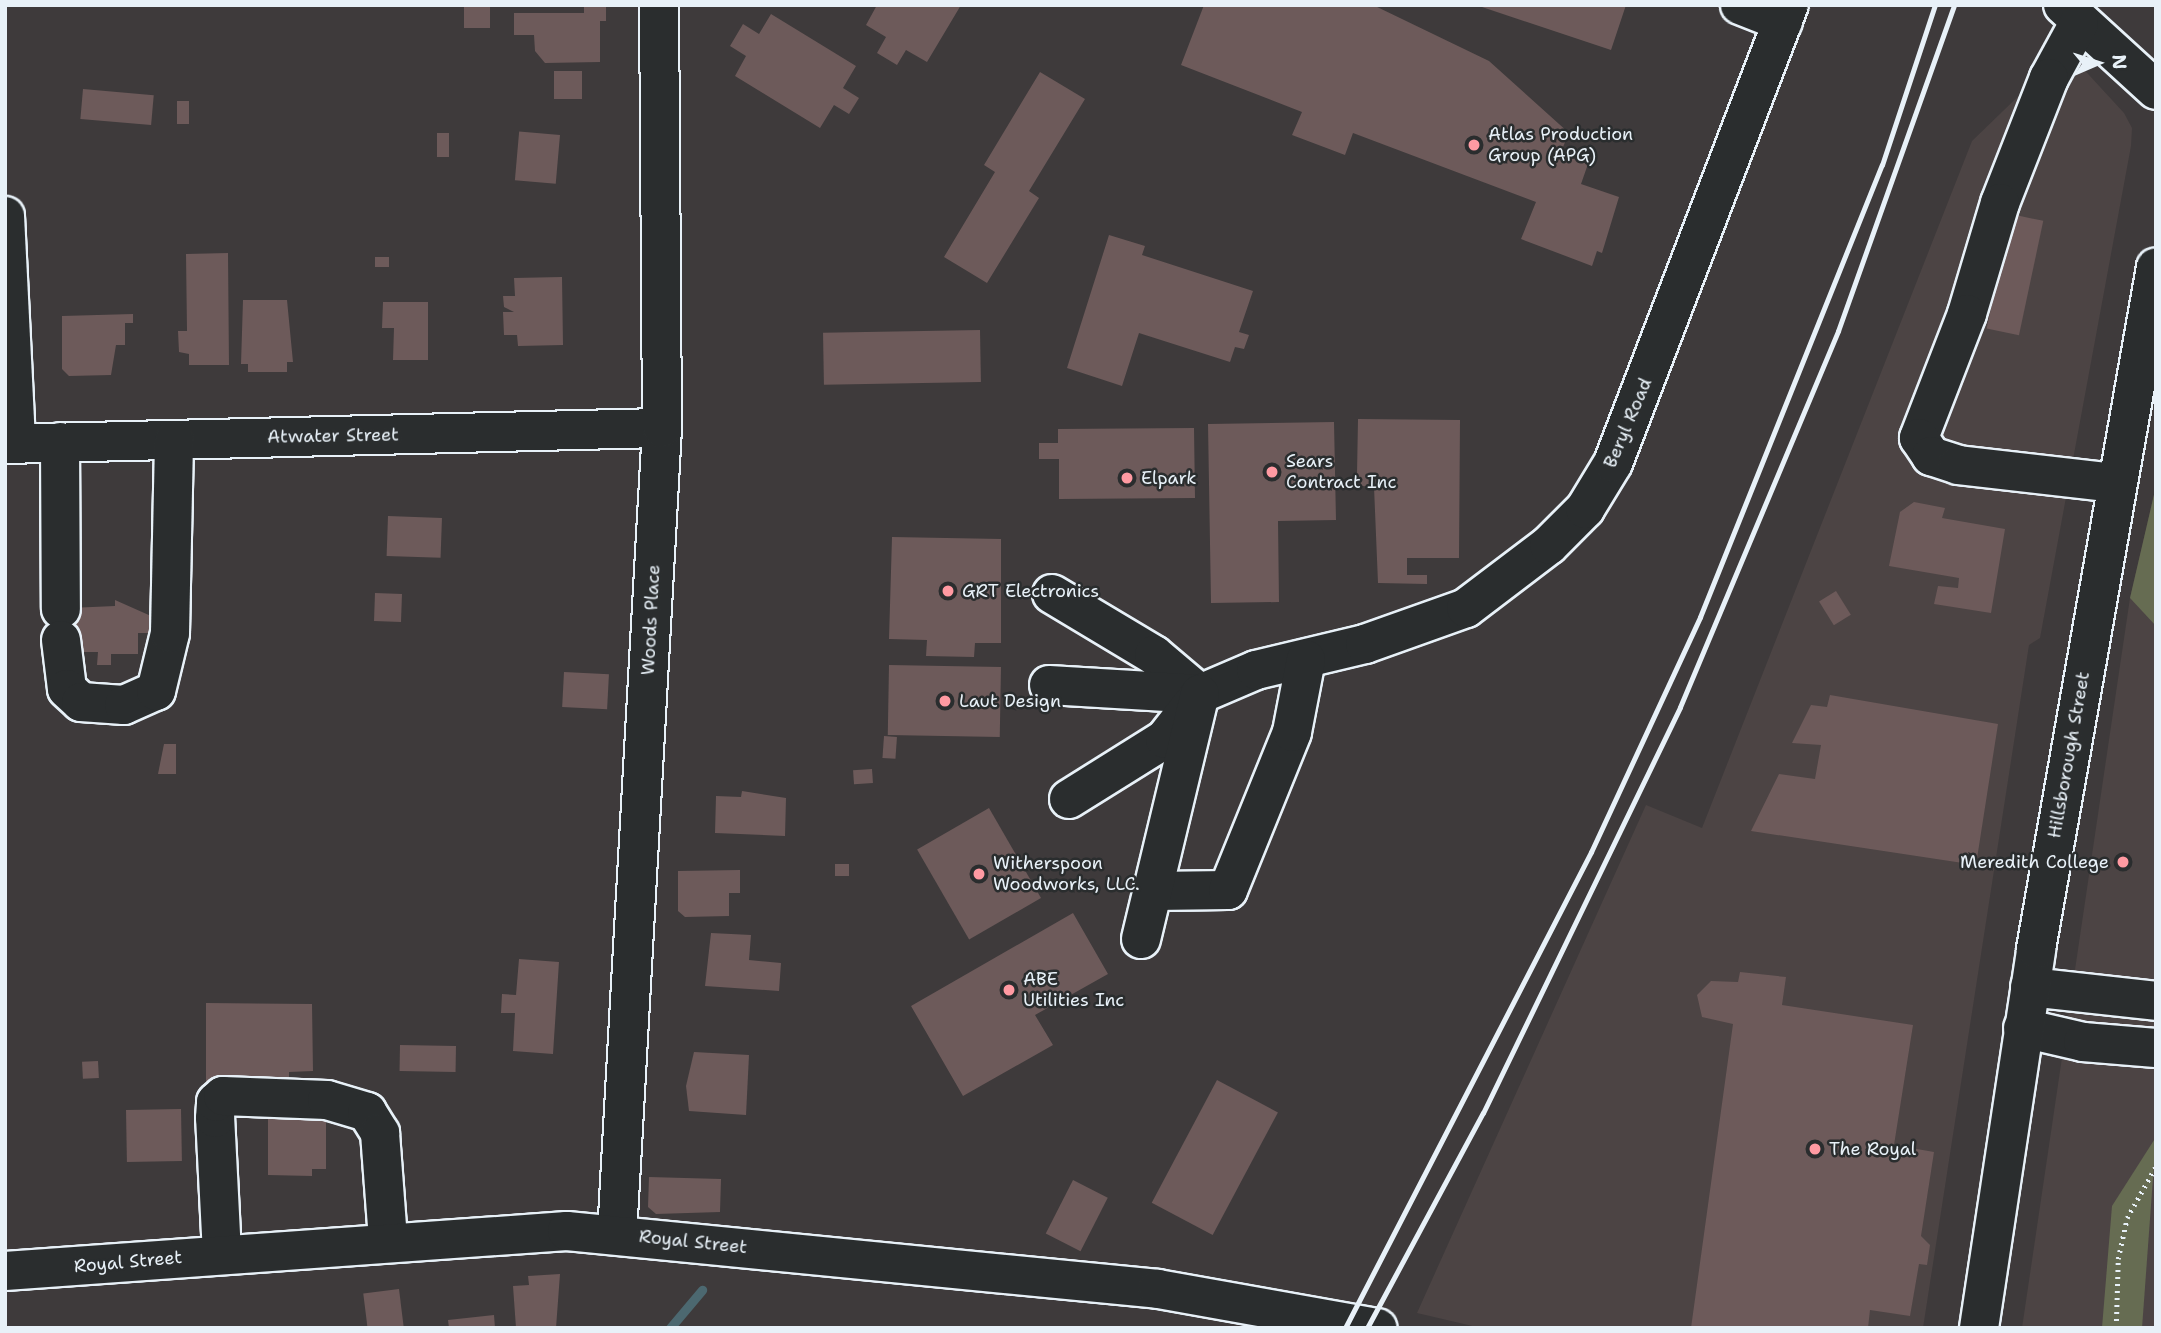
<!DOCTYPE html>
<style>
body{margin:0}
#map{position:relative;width:2161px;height:1333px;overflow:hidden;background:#3e3a3b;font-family:"Shantell Sans",sans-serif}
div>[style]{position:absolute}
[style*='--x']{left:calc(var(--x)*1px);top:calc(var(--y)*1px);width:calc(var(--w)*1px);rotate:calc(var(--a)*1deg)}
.built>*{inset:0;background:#4c4444}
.green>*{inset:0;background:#666c52}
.stream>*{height:9px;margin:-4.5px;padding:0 4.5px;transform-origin:4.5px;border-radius:4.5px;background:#4c6870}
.building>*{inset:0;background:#6d5a5a;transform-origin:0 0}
.path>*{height:4.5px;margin-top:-2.25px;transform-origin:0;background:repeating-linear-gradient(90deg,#e8f1f8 0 2px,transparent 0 7px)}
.roads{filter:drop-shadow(2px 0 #e8f1f8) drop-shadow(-2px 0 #e8f1f8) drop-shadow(0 2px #e8f1f8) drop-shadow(0 -2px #e8f1f8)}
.minor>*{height:38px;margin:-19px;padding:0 19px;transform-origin:19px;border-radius:19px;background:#2a2d2e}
.major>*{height:38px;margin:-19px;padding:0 19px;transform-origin:19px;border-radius:19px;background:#2a2d2e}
.rail>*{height:5px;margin:-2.5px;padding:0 2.5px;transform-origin:2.5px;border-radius:2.5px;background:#e8f1f8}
.dots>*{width:19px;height:19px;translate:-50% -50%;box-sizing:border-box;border:4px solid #2a2d2e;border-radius:50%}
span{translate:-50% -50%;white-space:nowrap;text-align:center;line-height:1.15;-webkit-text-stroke:5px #2a2d2e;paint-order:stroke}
.poi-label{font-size:18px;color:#e8f1f8}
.left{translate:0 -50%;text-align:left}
.right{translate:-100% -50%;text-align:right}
.street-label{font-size:18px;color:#e8f1f8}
.frame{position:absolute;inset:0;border:7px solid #e8f1f8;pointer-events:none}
.north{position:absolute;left:2063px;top:28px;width:70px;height:70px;-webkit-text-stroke:5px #2a2d2e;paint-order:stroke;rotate:87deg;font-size:19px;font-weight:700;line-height:28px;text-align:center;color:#e8f1f8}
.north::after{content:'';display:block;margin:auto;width:24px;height:32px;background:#e8f1f8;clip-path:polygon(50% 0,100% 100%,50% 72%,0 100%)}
</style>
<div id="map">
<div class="built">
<i style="clip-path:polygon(2055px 38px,2124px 113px,2132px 128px,2131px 146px,2040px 638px,2029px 645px,1923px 1328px,1481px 1328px,1417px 1313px,1646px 805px,1702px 828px,1972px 141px,2037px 78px)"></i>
<i style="clip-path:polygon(2156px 486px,2156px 1328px,2022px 1328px,2130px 598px)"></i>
</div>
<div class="green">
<i style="clip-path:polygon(2156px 486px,2156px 626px,2130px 598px)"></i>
<i style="clip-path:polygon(2156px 1137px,2142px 1328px,2102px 1328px,2112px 1206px)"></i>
</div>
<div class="stream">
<i style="--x:670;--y:1328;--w:50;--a:-49.9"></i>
</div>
<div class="building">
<i style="left:464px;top:5px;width:26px;height:23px"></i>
<i style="clip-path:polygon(584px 5px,606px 5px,606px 21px,600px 21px,600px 62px,545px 63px,535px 51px,534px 35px,514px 35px,514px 13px,584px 13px)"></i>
<i style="clip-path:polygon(877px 5px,961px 5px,927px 62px,906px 50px,897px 65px,877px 53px,886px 37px,866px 25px)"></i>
<i style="clip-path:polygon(1204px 5px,1373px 5px,1489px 61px,1569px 133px,1560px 154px,1588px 164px,1581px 184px,1619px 197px,1602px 253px,1597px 251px,1592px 266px,1521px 239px,1536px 202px,1353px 133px,1345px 155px,1292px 135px,1302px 112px,1181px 65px)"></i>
<i style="clip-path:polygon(1476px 5px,1626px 5px,1611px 50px)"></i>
<i style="clip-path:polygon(771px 14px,856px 66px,843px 88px,859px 98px,849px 114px,834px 105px,820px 128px,735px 76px,746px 56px,730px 46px,743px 24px,759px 34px)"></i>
<i style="left:554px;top:71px;width:28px;height:28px"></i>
<i style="clip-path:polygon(1040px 72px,1085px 99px,1029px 191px,1039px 198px,987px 283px,944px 257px,995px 172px,984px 165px)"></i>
<i style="left:83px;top:89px;width:71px;height:30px;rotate:5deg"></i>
<i style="left:177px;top:101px;width:12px;height:23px"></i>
<i style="left:449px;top:133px;width:24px;height:12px;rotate:90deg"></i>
<i style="left:560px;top:135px;width:49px;height:41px;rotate:95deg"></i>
<i style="left:2011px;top:214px;width:33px;height:117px;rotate:12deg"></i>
<i style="clip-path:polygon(1109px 235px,1145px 246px,1142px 255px,1253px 291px,1239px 332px,1249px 335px,1244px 349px,1235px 347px,1230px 362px,1139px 333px,1122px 386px,1067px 368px)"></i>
<i style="clip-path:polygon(228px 253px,229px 365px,189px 365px,189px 354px,179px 352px,178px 331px,187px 331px,186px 254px)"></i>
<i style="left:375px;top:257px;width:14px;height:10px"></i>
<i style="clip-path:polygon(562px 277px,563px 345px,518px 346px,517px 335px,504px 335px,503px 312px,514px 312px,504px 307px,503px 296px,515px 296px,514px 278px)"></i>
<i style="clip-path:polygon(243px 300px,287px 300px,293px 362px,287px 362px,287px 372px,248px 372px,248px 364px,241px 364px)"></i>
<i style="clip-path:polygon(383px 302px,428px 302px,428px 360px,393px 360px,394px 328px,382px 328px)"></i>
<i style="clip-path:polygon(133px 314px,133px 323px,125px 323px,125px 345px,116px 345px,111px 375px,69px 376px,62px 369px,62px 316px)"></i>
<i style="left:980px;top:330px;width:52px;height:157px;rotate:89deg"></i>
<i style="clip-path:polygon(1358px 419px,1460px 420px,1459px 558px,1407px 558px,1407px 575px,1427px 575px,1427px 584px,1378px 583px,1374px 487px,1362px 486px,1357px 474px)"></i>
<i style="clip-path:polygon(1334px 422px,1336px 520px,1278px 521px,1279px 602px,1211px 603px,1208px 424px)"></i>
<i style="clip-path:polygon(1194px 428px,1195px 498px,1059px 499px,1059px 459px,1039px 459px,1039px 443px,1058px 443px,1058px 429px)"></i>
<i style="clip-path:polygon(1914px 502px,1945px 508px,1942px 518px,2005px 529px,1991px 613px,1934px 604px,1938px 586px,1958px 588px,1959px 578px,1889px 566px,1900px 512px)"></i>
<i style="left:388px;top:516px;width:54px;height:40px;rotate:2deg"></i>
<i style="clip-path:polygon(892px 537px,1001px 539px,1001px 643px,975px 643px,974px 657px,926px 656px,927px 640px,889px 639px)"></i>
<i style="left:1836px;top:591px;width:28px;height:20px;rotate:58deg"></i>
<i style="left:375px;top:593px;width:27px;height:28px;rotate:2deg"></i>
<i style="clip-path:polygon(115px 600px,151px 616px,151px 633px,138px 633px,138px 654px,111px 654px,111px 665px,97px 665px,98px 652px,81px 652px,81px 641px,47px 640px,47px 609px,115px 606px)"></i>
<i style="left:889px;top:665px;width:112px;height:70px;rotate:1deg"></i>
<i style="left:564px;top:672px;width:45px;height:35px;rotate:3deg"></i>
<i style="clip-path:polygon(1830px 695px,1998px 724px,1976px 865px,1751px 831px,1779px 774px,1815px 779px,1821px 745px,1792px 743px,1811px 705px,1827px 707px)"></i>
<i style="left:884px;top:736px;width:13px;height:22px;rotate:4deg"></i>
<i style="clip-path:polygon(164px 744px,176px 744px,176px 774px,158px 774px)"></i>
<i style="left:872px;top:769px;width:14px;height:19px;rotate:86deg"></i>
<i style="clip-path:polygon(742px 791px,786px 798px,785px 836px,715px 833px,716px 796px,741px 797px)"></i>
<i style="left:989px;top:808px;width:104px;height:83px;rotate:60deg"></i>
<i style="left:835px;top:864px;width:14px;height:12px"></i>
<i style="clip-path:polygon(740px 870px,740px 893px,729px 893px,729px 916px,685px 917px,678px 911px,678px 871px)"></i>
<i style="clip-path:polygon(1073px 913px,1108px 974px,1035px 1015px,1053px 1045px,963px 1096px,911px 1006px)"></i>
<i style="clip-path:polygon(711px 933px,751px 935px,749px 960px,781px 963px,779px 991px,705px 986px)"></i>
<i style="clip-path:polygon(519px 959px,559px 962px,553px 1054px,513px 1051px,515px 1013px,501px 1013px,502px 994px,516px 995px)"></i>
<i style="clip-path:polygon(1740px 972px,1786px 977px,1782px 1005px,1913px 1025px,1894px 1145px,1934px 1152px,1921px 1236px,1930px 1245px,1927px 1265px,1919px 1264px,1910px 1316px,1870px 1310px,1868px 1328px,1691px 1328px,1733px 1024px,1702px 1017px,1697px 995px,1711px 981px,1738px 982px)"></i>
<i style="clip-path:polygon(206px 1003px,312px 1004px,313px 1071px,289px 1072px,289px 1086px,206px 1088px)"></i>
<i style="left:400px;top:1045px;width:56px;height:26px;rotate:1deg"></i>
<i style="clip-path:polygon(694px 1052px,749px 1055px,746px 1115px,689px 1111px,686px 1086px)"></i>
<i style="left:98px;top:1061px;width:17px;height:16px;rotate:87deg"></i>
<i style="left:1217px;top:1080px;width:69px;height:139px;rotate:28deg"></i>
<i style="left:181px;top:1109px;width:52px;height:55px;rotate:89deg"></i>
<i style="clip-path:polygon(268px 1113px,326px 1114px,326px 1169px,312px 1169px,312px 1176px,268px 1175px)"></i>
<i style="clip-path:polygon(649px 1177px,721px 1179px,720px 1212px,656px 1214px,648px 1207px)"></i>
<i style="left:1073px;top:1180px;width:39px;height:60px;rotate:27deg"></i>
<i style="clip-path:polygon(560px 1274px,556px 1328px,516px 1328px,513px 1286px,529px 1285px,528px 1276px)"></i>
<i style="left:399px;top:1289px;width:39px;height:36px;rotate:83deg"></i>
<i style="clip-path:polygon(494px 1315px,495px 1328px,449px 1328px,448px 1320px)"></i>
</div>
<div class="path">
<i style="--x:2116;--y:1328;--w:69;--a:-88.3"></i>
<i style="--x:2118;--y:1259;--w:42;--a:-77.6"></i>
<i style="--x:2127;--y:1218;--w:60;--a:-60.9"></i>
</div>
<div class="roads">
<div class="minor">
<i style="--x:1740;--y:5;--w:46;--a:21.6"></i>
<i style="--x:2063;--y:5;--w:126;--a:42.4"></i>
<i style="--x:2079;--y:23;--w:63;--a:118.6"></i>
<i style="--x:2049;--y:78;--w:134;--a:111.4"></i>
<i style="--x:2000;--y:203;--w:116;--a:106.6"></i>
<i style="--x:1967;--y:314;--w:133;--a:111.2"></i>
<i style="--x:1919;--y:438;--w:22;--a:56"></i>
<i style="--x:1931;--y:456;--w:28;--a:18"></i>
<i style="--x:1958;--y:465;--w:160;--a:6.5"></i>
<i style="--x:5;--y:216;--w:227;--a:87.2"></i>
<i style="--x:60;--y:442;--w:167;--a:89.7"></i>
<i style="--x:5;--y:444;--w:657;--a:-1.4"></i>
<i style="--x:1052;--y:594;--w:119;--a:30.9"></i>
<i style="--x:1154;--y:655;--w:60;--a:40.3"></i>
<i style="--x:61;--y:640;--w:49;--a:83"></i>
<i style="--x:67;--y:689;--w:19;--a:43"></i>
<i style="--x:81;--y:702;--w:43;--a:4"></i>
<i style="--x:124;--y:705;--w:35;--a:-24"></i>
<i style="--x:156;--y:691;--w:60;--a:-76.4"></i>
<i style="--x:170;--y:633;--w:193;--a:-88.8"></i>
<i style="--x:1049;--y:685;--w:151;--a:3.4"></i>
<i style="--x:1200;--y:694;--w:61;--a:-23.2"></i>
<i style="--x:1256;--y:670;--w:112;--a:-13.4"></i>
<i style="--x:1365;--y:644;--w:107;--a:-19.6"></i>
<i style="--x:1466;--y:608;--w:104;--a:-37.2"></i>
<i style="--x:1549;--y:545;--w:51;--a:-45"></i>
<i style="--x:1585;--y:509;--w:54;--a:-58.7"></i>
<i style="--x:1613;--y:463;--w:491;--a:-69"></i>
<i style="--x:1069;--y:799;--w:113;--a:-32"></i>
<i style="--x:1165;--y:739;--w:52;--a:-52"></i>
<i style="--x:1154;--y:891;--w:74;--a:-0.8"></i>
<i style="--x:1228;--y:890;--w:170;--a:-67.9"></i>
<i style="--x:1292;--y:732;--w:74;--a:-79.1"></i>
<i style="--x:1141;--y:939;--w:252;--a:-76.5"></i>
<i style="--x:2030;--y:987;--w:127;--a:6.3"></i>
<i style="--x:2023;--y:1028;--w:62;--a:13.1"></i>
<i style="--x:2083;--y:1042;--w:73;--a:4.7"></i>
<i style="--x:617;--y:1235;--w:808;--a:-86.81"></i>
<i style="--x:662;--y:428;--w:423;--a:-90.4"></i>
<i style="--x:222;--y:1254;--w:136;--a:-92.9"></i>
<i style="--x:215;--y:1118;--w:16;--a:-86"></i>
<i style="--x:216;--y:1102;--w:9;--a:-41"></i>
<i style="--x:223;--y:1096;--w:104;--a:2.2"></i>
<i style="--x:327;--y:1100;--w:42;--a:16.7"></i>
<i style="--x:367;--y:1112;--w:25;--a:58"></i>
<i style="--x:380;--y:1133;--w:107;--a:85.7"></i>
<i style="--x:5;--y:1271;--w:563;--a:-4.07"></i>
<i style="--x:567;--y:1231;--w:594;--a:5.6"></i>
<i style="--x:1158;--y:1289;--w:223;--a:10.1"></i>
</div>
<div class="major">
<i style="--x:1979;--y:1328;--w:383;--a:-81.4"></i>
<i style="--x:2036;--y:949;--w:692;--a:-80.02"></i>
</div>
</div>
<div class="rail">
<i style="--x:1345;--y:1328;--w:536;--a:-62.67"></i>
<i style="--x:1591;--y:852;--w:259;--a:-65.1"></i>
<i style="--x:1700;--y:617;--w:487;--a:-68.1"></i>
<i style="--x:1882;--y:165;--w:169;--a:-71.7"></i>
<i style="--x:1367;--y:1328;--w:244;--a:-61.7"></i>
<i style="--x:1483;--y:1113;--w:451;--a:-64.1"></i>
<i style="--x:1680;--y:707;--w:408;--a:-67.2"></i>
<i style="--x:1838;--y:331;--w:346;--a:-70.4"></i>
</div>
<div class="dots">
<i style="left:1474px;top:145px;background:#ff9aa2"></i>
<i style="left:1272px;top:472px;background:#ff9aa2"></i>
<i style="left:1127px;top:478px;background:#ff9aa2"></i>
<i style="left:948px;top:591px;background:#ff9aa2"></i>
<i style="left:945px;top:701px;background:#ff9aa2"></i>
<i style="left:2123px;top:862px;background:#ff9aa2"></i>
<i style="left:979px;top:874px;background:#ff9aa2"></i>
<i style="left:1009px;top:990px;background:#ff9aa2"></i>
<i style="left:1815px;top:1149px;background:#ff9aa2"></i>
</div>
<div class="poi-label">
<span class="left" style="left:1488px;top:145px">Atlas Production<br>Group (APG)</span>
<span class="left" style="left:1286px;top:472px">Sears<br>Contract Inc</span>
<span class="left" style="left:1141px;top:478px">Elpark</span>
<span class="left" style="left:962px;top:591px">GRT Electronics</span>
<span class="left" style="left:959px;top:701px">Laut Design</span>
<span class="right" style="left:2109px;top:862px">Meredith College</span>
<span class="left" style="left:993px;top:874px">Witherspoon<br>Woodworks, LLC.</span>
<span class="left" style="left:1023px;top:990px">ABE<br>Utilities Inc</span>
<span class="left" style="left:1829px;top:1149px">The Royal</span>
</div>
<div class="street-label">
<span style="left:1628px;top:423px;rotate:-67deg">Beryl Road</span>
<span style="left:333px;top:436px;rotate:-1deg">Atwater Street</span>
<span style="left:651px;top:620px;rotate:-87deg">Woods Place</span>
<span style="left:2069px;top:755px;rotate:-80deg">Hillsborough Street</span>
<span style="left:693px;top:1242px;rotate:6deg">Royal Street</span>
<span style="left:128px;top:1262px;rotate:-5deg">Royal Street</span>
</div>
<div class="frame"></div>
<div class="north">N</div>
</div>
